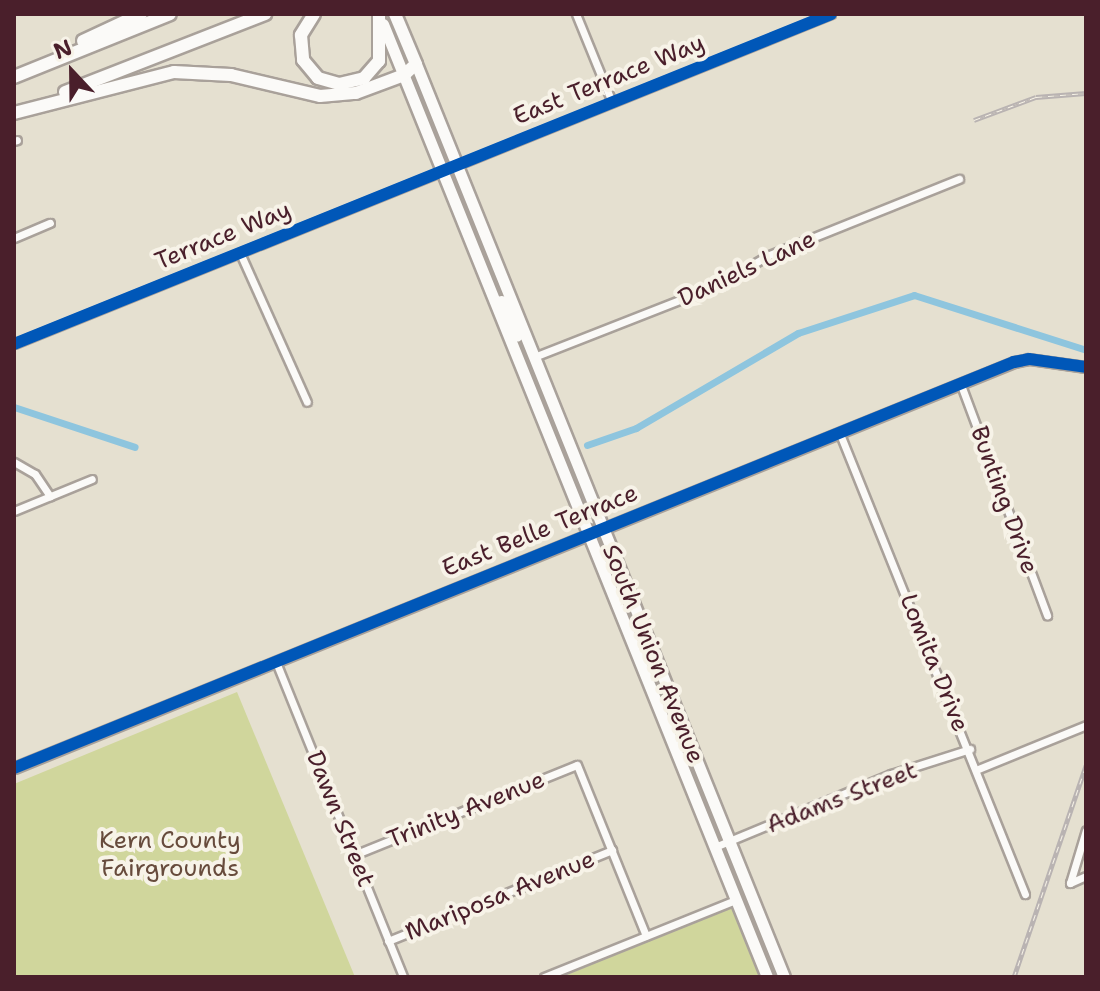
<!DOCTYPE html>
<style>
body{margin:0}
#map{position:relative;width:1100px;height:991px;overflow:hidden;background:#e5e0d0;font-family:"Shantell Sans",sans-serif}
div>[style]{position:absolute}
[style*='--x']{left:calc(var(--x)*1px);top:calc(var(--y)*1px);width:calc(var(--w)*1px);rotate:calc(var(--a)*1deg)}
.green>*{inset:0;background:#d0d69c}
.canal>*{height:7px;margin:-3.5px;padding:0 3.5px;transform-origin:3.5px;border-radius:3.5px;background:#8ec5de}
.roads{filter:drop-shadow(2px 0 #a9a19a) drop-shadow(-2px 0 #a9a19a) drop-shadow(0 2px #a9a19a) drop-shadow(0 -2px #a9a19a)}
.street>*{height:7px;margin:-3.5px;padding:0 3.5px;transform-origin:3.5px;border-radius:3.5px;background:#fbfaf8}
.secondary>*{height:9px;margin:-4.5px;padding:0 4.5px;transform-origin:4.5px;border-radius:4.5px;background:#fbfaf8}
.primary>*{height:11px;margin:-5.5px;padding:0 5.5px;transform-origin:5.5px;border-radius:5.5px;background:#fbfaf8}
.highway>*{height:12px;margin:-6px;padding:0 6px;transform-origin:6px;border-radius:6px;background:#fbfaf8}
.rail>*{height:5px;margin-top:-2.5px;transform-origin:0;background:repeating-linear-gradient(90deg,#f7f3e8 0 6px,#b9b3b2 0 12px);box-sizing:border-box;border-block:2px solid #b9b3b2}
.cycleway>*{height:12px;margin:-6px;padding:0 6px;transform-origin:6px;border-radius:6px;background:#0057b8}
span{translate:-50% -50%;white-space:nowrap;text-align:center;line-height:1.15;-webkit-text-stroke:8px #f7f3e8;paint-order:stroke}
.street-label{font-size:24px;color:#4a1f2b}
.park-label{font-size:24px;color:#674b3c}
.frame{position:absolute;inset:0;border:16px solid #4a1f2b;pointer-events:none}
.north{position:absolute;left:32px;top:32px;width:80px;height:80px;-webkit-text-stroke:6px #f7f3e8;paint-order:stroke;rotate:338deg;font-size:22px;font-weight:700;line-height:32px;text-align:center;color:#4a1f2b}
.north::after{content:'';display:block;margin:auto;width:28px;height:36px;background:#4a1f2b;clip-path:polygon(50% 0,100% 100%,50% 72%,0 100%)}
</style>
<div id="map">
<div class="green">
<i style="clip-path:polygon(237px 692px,355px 977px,14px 977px,14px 784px)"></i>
<i style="clip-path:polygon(731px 905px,760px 977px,562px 977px)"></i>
</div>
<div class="canal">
<i style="--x:14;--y:407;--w:127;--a:18.3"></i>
<i style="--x:587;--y:445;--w:52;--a:-19.1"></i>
<i style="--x:636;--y:428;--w:188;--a:-30.4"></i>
<i style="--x:798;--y:333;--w:122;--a:-18.1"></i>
<i style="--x:914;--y:295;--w:181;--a:17.7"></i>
</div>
<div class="roads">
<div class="street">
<i style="--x:576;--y:14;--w:95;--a:67.8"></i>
<i style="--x:14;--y:141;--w:3;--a:-18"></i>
<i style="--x:14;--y:238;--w:39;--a:-23"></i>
<i style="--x:240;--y:253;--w:163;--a:65.8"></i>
<i style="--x:14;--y:344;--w:881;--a:-21.99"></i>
<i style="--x:534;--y:357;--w:198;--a:-21.4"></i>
<i style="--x:718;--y:285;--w:57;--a:-30.6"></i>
<i style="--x:767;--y:256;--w:207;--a:-21.9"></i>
<i style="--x:961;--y:385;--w:246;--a:69.5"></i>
<i style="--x:840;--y:434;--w:496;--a:68.1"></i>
<i style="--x:14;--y:462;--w:24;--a:30"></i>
<i style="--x:35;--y:474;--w:27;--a:56"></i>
<i style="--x:14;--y:511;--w:84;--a:-22.3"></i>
<i style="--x:276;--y:662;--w:340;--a:68"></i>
<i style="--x:976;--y:770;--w:119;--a:-22.2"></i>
<i style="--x:715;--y:847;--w:191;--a:-22.5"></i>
<i style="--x:891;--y:774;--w:83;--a:-17.6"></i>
<i style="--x:354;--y:855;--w:240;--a:-22"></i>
<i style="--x:577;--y:765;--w:184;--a:68"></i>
<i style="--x:1070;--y:883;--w:55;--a:-73.2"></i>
<i style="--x:1070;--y:883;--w:17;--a:-24"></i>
<i style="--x:388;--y:941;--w:242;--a:-22.1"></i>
<i style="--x:544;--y:977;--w:207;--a:-21.9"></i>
</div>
<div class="secondary">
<i style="--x:14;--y:768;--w:1079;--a:-22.1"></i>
<i style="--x:1014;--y:362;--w:15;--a:-11"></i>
<i style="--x:1029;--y:359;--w:58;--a:8"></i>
</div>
<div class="primary">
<i style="--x:383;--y:24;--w:1027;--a:68.05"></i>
<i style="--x:416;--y:64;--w:984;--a:68.05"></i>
<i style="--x:501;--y:301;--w:38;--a:65"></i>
</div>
<div class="highway">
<i style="--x:314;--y:14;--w:25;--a:122"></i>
<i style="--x:301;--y:35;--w:25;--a:85"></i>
<i style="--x:303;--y:60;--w:23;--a:50"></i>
<i style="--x:318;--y:78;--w:22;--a:16"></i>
<i style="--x:339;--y:84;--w:26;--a:-13"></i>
<i style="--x:364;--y:78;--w:23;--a:-49"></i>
<i style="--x:379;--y:61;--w:47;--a:-90"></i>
<i style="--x:83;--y:41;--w:64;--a:-25"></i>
<i style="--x:14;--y:77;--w:168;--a:-22"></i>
<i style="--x:65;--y:92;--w:215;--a:-21.3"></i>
<i style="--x:14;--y:113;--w:165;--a:-14.4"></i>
<i style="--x:174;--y:72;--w:57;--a:3"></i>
<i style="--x:231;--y:75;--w:91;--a:13.3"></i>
<i style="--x:320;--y:96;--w:36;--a:-5"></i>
<i style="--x:356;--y:93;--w:51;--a:-20.6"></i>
<i style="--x:404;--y:75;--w:16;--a:-43"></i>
<i style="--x:416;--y:64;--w:54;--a:-112.8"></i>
</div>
</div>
<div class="rail">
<i style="--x:974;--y:120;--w:66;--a:-20.4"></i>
<i style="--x:1036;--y:97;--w:50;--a:-4.6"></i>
<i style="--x:1014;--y:977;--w:224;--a:-71.2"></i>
</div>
<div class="cycleway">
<i style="--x:14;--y:344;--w:881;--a:-21.99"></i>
<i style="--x:14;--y:768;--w:1079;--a:-22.1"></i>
<i style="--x:1014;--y:362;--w:15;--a:-11"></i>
<i style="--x:1029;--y:359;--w:58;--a:8"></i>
</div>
<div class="street-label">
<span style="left:609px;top:80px;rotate:-22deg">East Terrace Way</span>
<span style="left:223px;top:236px;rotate:-22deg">Terrace Way</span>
<span style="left:747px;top:269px;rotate:-25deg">Daniels Lane</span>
<span style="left:1004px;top:500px;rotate:70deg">Bunting Drive</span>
<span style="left:540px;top:531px;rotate:-22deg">East Belle Terrace</span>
<span style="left:653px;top:654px;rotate:68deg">South Union Avenue</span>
<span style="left:934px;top:663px;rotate:68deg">Lomita Drive</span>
<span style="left:842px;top:798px;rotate:-21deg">Adams Street</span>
<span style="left:466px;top:810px;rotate:-22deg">Trinity Avenue</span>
<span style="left:340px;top:819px;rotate:68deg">Dawn Street</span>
<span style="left:500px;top:896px;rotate:-22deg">Mariposa Avenue</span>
</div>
<div class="park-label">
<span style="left:170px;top:855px">Kern County<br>Fairgrounds</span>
</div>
<div class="frame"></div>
<div class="north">N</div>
</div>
